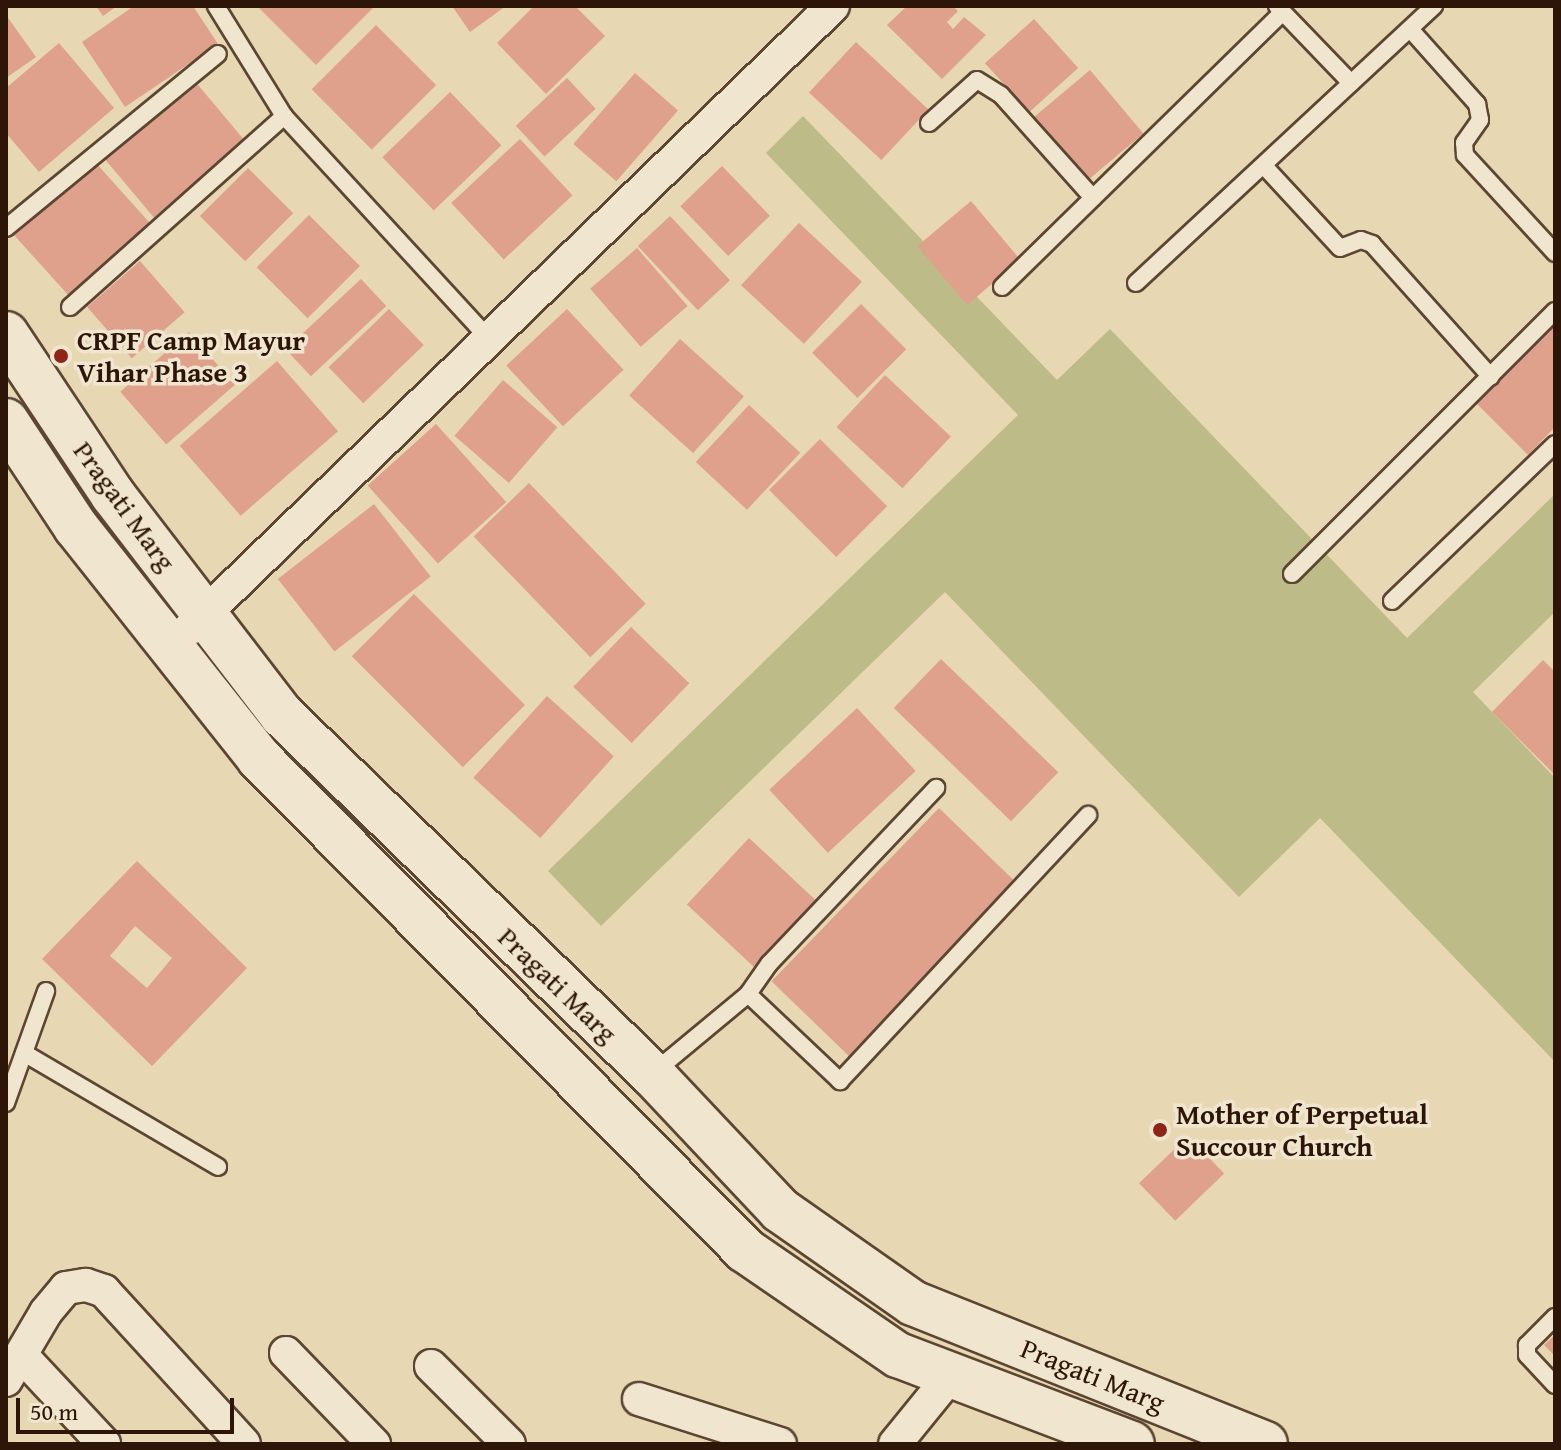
<!DOCTYPE html>
<style>
body{margin:0}
#map{position:relative;width:1561px;height:1450px;overflow:hidden;background:#e8d7b3;font-family:"Gentium Book Plus",serif}
div>[style]{position:absolute}
[style*='--x']{left:calc(var(--x)*1px);top:calc(var(--y)*1px);width:calc(var(--w)*1px);rotate:calc(var(--a)*1deg)}
.green>*{inset:0;background:#bdbc88}
.building>*{inset:0;background:#dfa08c;transform-origin:0 0}
.roads{filter:drop-shadow(2px 0 #5c4632) drop-shadow(-2px 0 #5c4632) drop-shadow(0 2px #5c4632) drop-shadow(0 -2px #5c4632)}
.lane>*{height:16px;margin:-8px;padding:0 8px;transform-origin:8px;border-radius:8px;background:#f0e5ce}
.street>*{height:32px;margin:-16px;padding:0 16px;transform-origin:16px;border-radius:16px;background:#f0e5ce}
.secondary>*{height:44px;margin:-22px;padding:0 22px;transform-origin:22px;border-radius:22px;background:#f0e5ce}
.dots>*{width:22px;height:22px;translate:-50% -50%;box-sizing:border-box;border:4px solid #f0e5ce;border-radius:50%}
span{translate:-50% -50%;white-space:nowrap;text-align:center;line-height:1.15;-webkit-text-stroke:7px #f0e5ce;paint-order:stroke}
.poi-label{font-size:28px;color:#2d1607;font-weight:700}
.left{translate:0 -50%;text-align:left}
.street-label{font-size:28px;color:#2d1607}
.frame{position:absolute;inset:0;border:8px solid #2d1607;pointer-events:none}
.scale{position:absolute;left:16px;top:1398px;width:218px;height:36px;box-sizing:border-box;border:4px solid #2d1607;border-top:0;padding-left:10px;font-size:24px;line-height:28px;white-space:nowrap;color:#2d1607;-webkit-text-stroke:6px #f0e5ce;paint-order:stroke}
</style>
<div id="map">
<div class="green">
<i style="clip-path:polygon(803px 116px,1057px 380px,1110px 329px,1407px 638px,1555px 494px,1555px 612px,1473px 692px,1555px 778px,1555px 1062px,1320px 818px,1239px 897px,945px 592px,601px 926px,548px 871px,1018px 415px,766px 153px)"></i>
</div>
<div class="building">
<i style="clip-path:polygon(96px 6px,117px 6px,103px 16px)"></i>
<i style="clip-path:polygon(134px 6px,193px 6px,218px 44px,125px 107px,82px 42px)"></i>
<i style="clip-path:polygon(257px 6px,375px 6px,316px 65px)"></i>
<i style="clip-path:polygon(452px 6px,506px 6px,470px 32px)"></i>
<i style="clip-path:polygon(534px 6px,575px 6px,605px 36px,546px 94px,497px 43px)"></i>
<i style="clip-path:polygon(907px 6px,953px 6px,958px 11px,947px 22px,953px 29px,964px 17px,986px 35px,942px 79px,887px 25px)"></i>
<i style="clip-path:polygon(6px 15px,36px 57px,6px 78px)"></i>
<i style="left:1034px;top:19px;width:66px;height:66px;rotate:48deg"></i>
<i style="left:376px;top:25px;width:85px;height:91px;rotate:45deg"></i>
<i style="left:856px;top:42px;width:99px;height:69px;rotate:43deg"></i>
<i style="clip-path:polygon(59px 43px,114px 108px,39px 172px,6px 133px,6px 88px)"></i>
<i style="left:1090px;top:70px;width:83px;height:73px;rotate:50deg"></i>
<i style="left:635px;top:73px;width:57px;height:94px;rotate:41deg"></i>
<i style="left:567px;top:78px;width:42px;height:70px;rotate:47deg"></i>
<i style="left:193px;top:79px;width:82px;height:119px;rotate:50deg"></i>
<i style="left:450px;top:92px;width:74px;height:94px;rotate:46deg"></i>
<i style="left:520px;top:139px;width:77px;height:94px;rotate:47deg"></i>
<i style="left:95px;top:162px;width:82px;height:109px;rotate:48deg"></i>
<i style="left:722px;top:166px;width:69px;height:58px;rotate:46deg"></i>
<i style="left:248px;top:168px;width:64px;height:68px;rotate:45deg"></i>
<i style="left:971px;top:201px;width:77px;height:70px;rotate:50deg"></i>
<i style="left:309px;top:215px;width:72px;height:74px;rotate:45deg"></i>
<i style="left:670px;top:216px;width:88px;height:44px;rotate:47deg"></i>
<i style="left:799px;top:223px;width:86px;height:85px;rotate:43deg"></i>
<i style="left:637px;top:248px;width:77px;height:62px;rotate:49deg"></i>
<i style="left:140px;top:261px;width:68px;height:70px;rotate:49deg"></i>
<i style="left:361px;top:279px;width:37px;height:103px;rotate:47deg"></i>
<i style="left:861px;top:304px;width:64px;height:69px;rotate:45deg"></i>
<i style="left:389px;top:309px;width:50px;height:84px;rotate:46deg"></i>
<i style="left:567px;top:309px;width:83px;height:83px;rotate:47deg"></i>
<i style="clip-path:polygon(1555px 320px,1555px 427px,1528px 455px,1473px 400px)"></i>
<i style="left:189px;top:332px;width:70px;height:91px;rotate:49deg"></i>
<i style="left:680px;top:339px;width:86px;height:76px;rotate:42deg"></i>
<i style="left:277px;top:361px;width:93px;height:129px;rotate:49deg"></i>
<i style="left:885px;top:375px;width:90px;height:71px;rotate:43deg"></i>
<i style="left:503px;top:380px;width:72px;height:74px;rotate:41deg"></i>
<i style="left:749px;top:405px;width:70px;height:78px;rotate:43deg"></i>
<i style="left:436px;top:424px;width:105px;height:92px;rotate:48deg"></i>
<i style="left:820px;top:439px;width:95px;height:72px;rotate:45deg"></i>
<i style="left:529px;top:483px;width:168px;height:77px;rotate:46deg"></i>
<i style="left:374px;top:504px;width:92px;height:122px;rotate:52deg"></i>
<i style="left:414px;top:594px;width:157px;height:88px;rotate:45deg"></i>
<i style="left:631px;top:627px;width:81px;height:83px;rotate:44deg"></i>
<i style="left:941px;top:659px;width:163px;height:68px;rotate:44deg"></i>
<i style="clip-path:polygon(1543px 660px,1555px 672px,1555px 775px,1492px 712px)"></i>
<i style="left:547px;top:696px;width:90px;height:110px;rotate:42deg"></i>
<i style="left:857px;top:708px;width:86px;height:120px;rotate:47deg"></i>
<i style="left:939px;top:808px;width:109px;height:241px;rotate:44deg"></i>
<i style="left:749px;top:838px;width:95px;height:91px;rotate:43deg"></i>
<i style="clip-path:polygon(evenodd,137px 861px,247px 968px,152px 1066px,42px 959px,137px 861px,135px 926px,172px 958px,147px 988px,110px 956px,135px 926px)"></i>
<i style="left:1188px;top:1136px;width:52px;height:68px;rotate:46deg"></i>
<i style="clip-path:polygon(1555px 1335px,1555px 1356px,1544px 1345px)"></i>
</div>
<div class="roads">
<div class="lane">
<i style="--x:216;--y:6;--w:129;--a:58.3"></i>
<i style="--x:284;--y:116;--w:301;--a:47.4"></i>
<i style="--x:1277;--y:6;--w:107;--a:46.1"></i>
<i style="--x:1410;--y:29;--w:101;--a:48.2"></i>
<i style="--x:1477;--y:104;--w:16;--a:79"></i>
<i style="--x:1480;--y:120;--w:28;--a:125"></i>
<i style="--x:1464;--y:143;--w:12;--a:85"></i>
<i style="--x:1465;--y:155;--w:133;--a:47.4"></i>
<i style="--x:929;--y:123;--w:64;--a:-41.9"></i>
<i style="--x:977;--y:80;--w:28;--a:32"></i>
<i style="--x:1001;--y:95;--w:138;--a:48.2"></i>
<i style="--x:1265;--y:167;--w:110;--a:47.2"></i>
<i style="--x:1340;--y:248;--w:22;--a:-21"></i>
<i style="--x:1361;--y:240;--w:12;--a:20"></i>
<i style="--x:1372;--y:244;--w:178;--a:48.2"></i>
<i style="--x:6;--y:228;--w:274;--a:-39.4"></i>
<i style="--x:1136;--y:283;--w:407;--a:-42.9"></i>
<i style="--x:1002;--y:287;--w:393;--a:-44.4"></i>
<i style="--x:70;--y:307;--w:287;--a:-41.7"></i>
<i style="--x:1292;--y:574;--w:372;--a:-45"></i>
<i style="--x:1392;--y:601;--w:226;--a:-43.9"></i>
<i style="--x:748;--y:994;--w:37;--a:-55"></i>
<i style="--x:769;--y:964;--w:243;--a:-46.5"></i>
<i style="--x:24;--y:1053;--w:225;--a:30.4"></i>
<i style="--x:653;--y:1073;--w:124;--a:-39.7"></i>
<i style="--x:748;--y:994;--w:127;--a:43.4"></i>
<i style="--x:840;--y:1081;--w:364;--a:-47"></i>
<i style="--x:6;--y:1103;--w:119;--a:-70.3"></i>
<i style="--x:1555;--y:1317;--w:40;--a:135"></i>
<i style="--x:1527;--y:1345;--w:10;--a:90"></i>
<i style="--x:1527;--y:1355;--w:41;--a:47"></i>
</div>
<div class="street">
<i style="--x:189;--y:629;--w:896;--a:-44.05"></i>
<i style="--x:286;--y:1353;--w:127;--a:46"></i>
<i style="--x:23;--y:1357;--w:119;--a:47"></i>
<i style="--x:431;--y:1366;--w:110;--a:45"></i>
<i style="--x:6;--y:1380;--w:79;--a:-59.5"></i>
<i style="--x:46;--y:1312;--w:31;--a:-50"></i>
<i style="--x:66;--y:1288;--w:20;--a:-9"></i>
<i style="--x:86;--y:1285;--w:19;--a:18"></i>
<i style="--x:104;--y:1291;--w:207;--a:47.5"></i>
<i style="--x:639;--y:1399;--w:148;--a:17.7"></i>
<i style="--x:895;--y:1444;--w:89;--a:-50.9"></i>
</div>
<div class="secondary">
<i style="--x:6;--y:334;--w:193;--a:56.4"></i>
<i style="--x:113;--y:495;--w:277;--a:52.5"></i>
<i style="--x:282;--y:715;--w:516;--a:44.14"></i>
<i style="--x:652;--y:1074;--w:187;--a:46.7"></i>
<i style="--x:780;--y:1210;--w:162;--a:35"></i>
<i style="--x:913;--y:1303;--w:379;--a:21.8"></i>
<i style="--x:6;--y:421;--w:127;--a:56.6"></i>
<i style="--x:76;--y:527;--w:295;--a:51.6"></i>
<i style="--x:259;--y:758;--w:692;--a:45.35"></i>
<i style="--x:745;--y:1250;--w:186;--a:34.5"></i>
<i style="--x:898;--y:1355;--w:250;--a:20.8"></i>
</div>
</div>
<div class="dots">
<i style="left:61px;top:356px;background:#8f2418"></i>
<i style="left:1160px;top:1130px;background:#8f2418"></i>
</div>
<div class="poi-label">
<span class="left" style="left:77px;top:356px">CRPF Camp Mayur<br>Vihar Phase 3</span>
<span class="left" style="left:1176px;top:1130px">Mother of Perpetual<br>Succour Church</span>
</div>
<div class="street-label">
<span style="left:125px;top:506px;rotate:54deg">Pragati Marg</span>
<span style="left:558px;top:985px;rotate:44deg">Pragati Marg</span>
<span style="left:1093px;top:1375px;rotate:22deg">Pragati Marg</span>
</div>
<div class="frame"></div>
<div class="scale">50 m</div>
</div>
